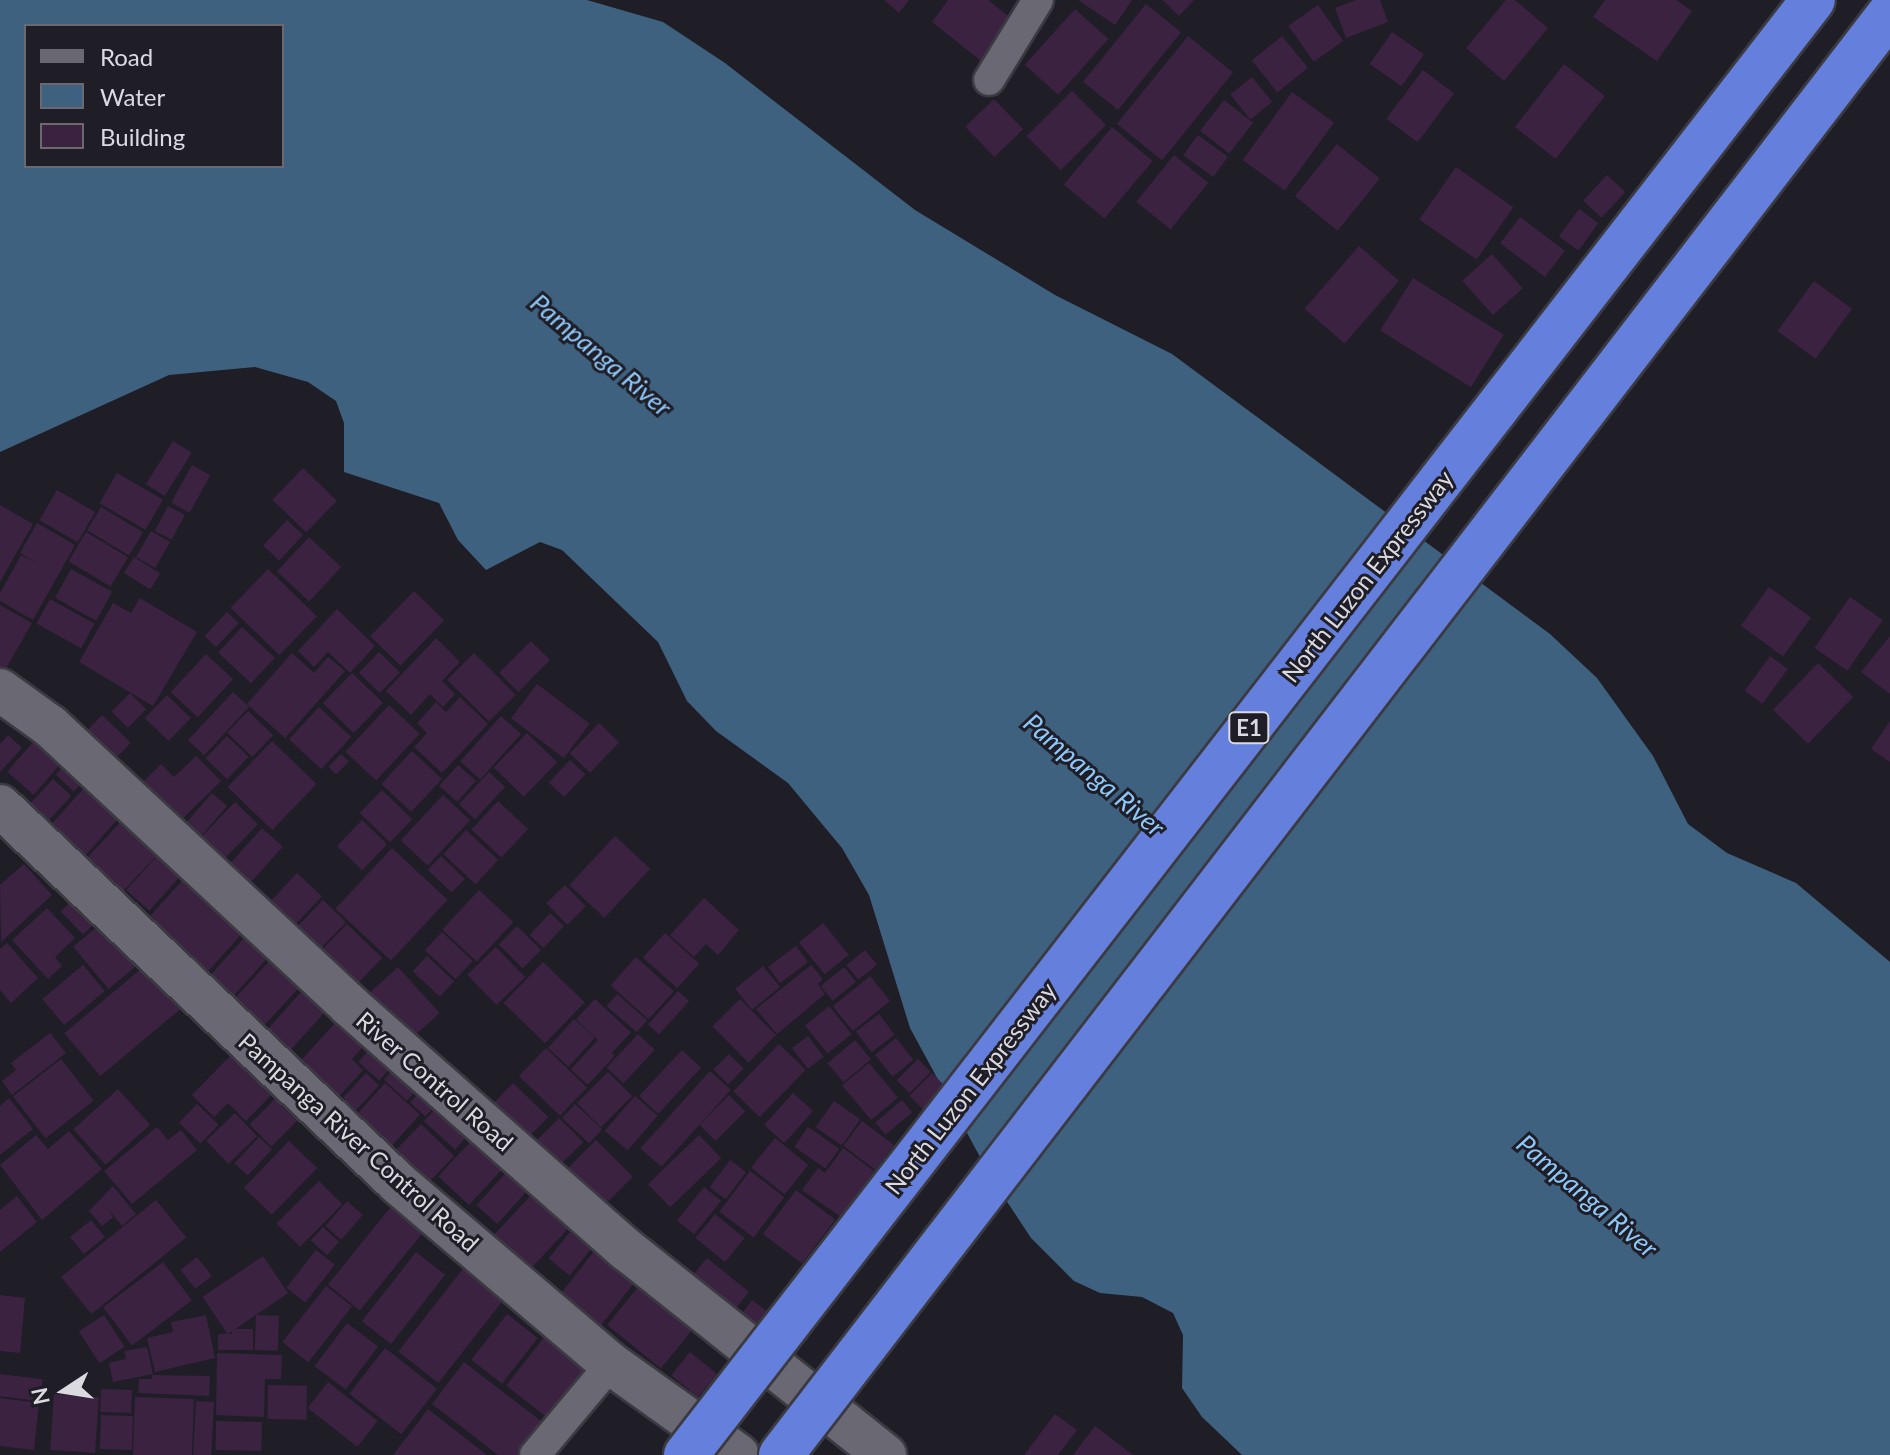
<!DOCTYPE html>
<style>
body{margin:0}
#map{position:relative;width:1890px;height:1455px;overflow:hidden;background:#1f1d26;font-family:Lato,sans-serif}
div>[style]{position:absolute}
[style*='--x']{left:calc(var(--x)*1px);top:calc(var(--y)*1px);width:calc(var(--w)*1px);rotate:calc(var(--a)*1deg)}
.water>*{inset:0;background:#3e617f}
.building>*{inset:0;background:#3b2241;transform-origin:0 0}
.roads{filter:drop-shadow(2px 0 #3b3a41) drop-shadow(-2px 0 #3b3a41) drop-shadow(0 2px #3b3a41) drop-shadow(0 -2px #3b3a41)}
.street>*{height:30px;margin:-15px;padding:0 15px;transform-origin:15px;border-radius:15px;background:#6a6873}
.secondary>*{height:42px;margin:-21px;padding:0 21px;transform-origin:21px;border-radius:21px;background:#6a6873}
.bridges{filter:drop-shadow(2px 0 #3b3a41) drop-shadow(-2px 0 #3b3a41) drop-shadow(0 2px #3b3a41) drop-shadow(0 -2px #3b3a41)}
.highway-bridge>*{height:44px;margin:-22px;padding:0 22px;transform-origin:22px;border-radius:22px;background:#647fdc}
span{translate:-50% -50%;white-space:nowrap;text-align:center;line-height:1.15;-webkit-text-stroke:6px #1f1d26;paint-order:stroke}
.shield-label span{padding:2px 6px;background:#1f1d26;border:2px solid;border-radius:6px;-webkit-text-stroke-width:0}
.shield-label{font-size:22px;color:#dbdae0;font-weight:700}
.street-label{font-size:24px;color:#dbdae0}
.water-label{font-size:26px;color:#8dc8fa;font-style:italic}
.legend{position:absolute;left:24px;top:24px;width:260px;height:144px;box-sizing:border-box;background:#1f1d26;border:2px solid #6a6970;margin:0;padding:10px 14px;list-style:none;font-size:24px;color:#dbdae0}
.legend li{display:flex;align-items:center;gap:16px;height:40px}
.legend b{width:40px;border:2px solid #6a6970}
.north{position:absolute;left:24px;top:1351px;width:80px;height:80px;-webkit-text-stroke:6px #1f1d26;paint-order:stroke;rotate:258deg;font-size:22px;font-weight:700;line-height:32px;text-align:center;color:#dbdae0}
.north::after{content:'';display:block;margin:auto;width:28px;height:36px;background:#dbdae0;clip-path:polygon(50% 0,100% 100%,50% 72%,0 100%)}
</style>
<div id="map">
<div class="water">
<i style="clip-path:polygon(evenodd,0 0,587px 0,663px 22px,725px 63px,915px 210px,1055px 295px,1172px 354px,1550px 634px,1597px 678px,1653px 756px,1688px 824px,1727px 853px,1796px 883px,1890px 962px,1890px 1455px,1242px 1455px,1202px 1417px,1182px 1388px,1183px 1335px,1173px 1313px,1142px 1297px,1100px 1293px,1074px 1281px,1031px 1238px,992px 1179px,910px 1028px,869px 895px,842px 848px,788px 783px,716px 731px,687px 701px,658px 642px,562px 550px,540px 542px,486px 570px,458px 540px,439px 503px,344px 472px,344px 423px,336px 401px,308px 382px,255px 367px,169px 375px,0 452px,0 0,26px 26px,282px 26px,282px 166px,26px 166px,26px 26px)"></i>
</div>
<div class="building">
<i style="clip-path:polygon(884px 0,909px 0,899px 13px)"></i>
<i style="clip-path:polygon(948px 0,988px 0,1012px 19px,981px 61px,932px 22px)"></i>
<i style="clip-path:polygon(1078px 0,1132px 0,1115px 25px)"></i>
<i style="clip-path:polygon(1163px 0,1194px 0,1179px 16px)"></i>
<i style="clip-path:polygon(1356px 0,1380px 0,1388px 22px,1346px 38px,1335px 8px)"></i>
<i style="clip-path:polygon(1506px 0,1515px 0,1548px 28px,1504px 81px,1466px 48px)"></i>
<i style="clip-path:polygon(1605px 0,1676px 0,1692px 11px,1657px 61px,1593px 17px)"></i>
<i style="left:1146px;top:4px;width:45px;height:100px;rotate:39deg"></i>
<i style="left:1318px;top:5px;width:44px;height:36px;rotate:55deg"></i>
<i style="left:1075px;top:9px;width:45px;height:75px;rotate:42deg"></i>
<i style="left:1392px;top:32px;width:39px;height:39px;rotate:35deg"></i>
<i style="left:1188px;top:36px;width:58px;height:113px;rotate:39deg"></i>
<i style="left:1282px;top:36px;width:41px;height:39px;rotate:51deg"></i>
<i style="left:1564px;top:64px;width:52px;height:80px;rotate:38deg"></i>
<i style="left:1423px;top:70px;width:39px;height:61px;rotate:37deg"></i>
<i style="left:1252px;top:77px;width:32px;height:28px;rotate:51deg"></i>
<i style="left:1072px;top:91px;width:48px;height:64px;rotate:45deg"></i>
<i style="left:1292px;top:92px;width:52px;height:84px;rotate:36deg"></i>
<i style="left:994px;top:99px;width:42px;height:40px;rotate:46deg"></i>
<i style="left:1224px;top:100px;width:37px;height:39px;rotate:38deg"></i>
<i style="left:1112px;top:127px;width:53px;height:75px;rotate:40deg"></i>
<i style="left:1198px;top:135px;width:37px;height:25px;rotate:36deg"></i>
<i style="left:1337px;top:144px;width:55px;height:67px;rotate:39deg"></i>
<i style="left:1174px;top:155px;width:44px;height:60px;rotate:39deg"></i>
<i style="left:1456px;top:167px;width:70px;height:64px;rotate:35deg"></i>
<i style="left:1607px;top:175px;width:25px;height:35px;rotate:43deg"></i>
<i style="left:1579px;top:209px;width:24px;height:34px;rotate:36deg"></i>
<i style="left:1520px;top:217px;width:56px;height:33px;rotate:37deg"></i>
<i style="left:1359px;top:246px;width:53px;height:83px;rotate:41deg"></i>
<i style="left:1492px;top:254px;width:46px;height:40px;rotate:48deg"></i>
<i style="left:1413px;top:278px;width:107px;height:62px;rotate:32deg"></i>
<i style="left:1814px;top:281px;width:47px;height:62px;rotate:36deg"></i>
<i style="left:173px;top:441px;width:22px;height:51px;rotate:32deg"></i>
<i style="left:192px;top:465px;width:21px;height:43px;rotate:29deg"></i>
<i style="left:303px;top:468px;width:47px;height:44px;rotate:44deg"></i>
<i style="left:117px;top:473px;width:53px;height:35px;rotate:30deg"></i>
<i style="left:57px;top:490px;width:44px;height:35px;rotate:30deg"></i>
<i style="clip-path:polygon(0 505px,33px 524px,0 582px)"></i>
<i style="left:168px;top:506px;width:19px;height:28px;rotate:28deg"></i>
<i style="left:101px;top:507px;width:49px;height:27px;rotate:31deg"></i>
<i style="left:287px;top:520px;width:22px;height:35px;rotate:43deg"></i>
<i style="clip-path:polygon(37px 523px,75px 545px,33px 620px,0 601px,0 593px,21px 555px,37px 563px,20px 553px)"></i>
<i style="left:151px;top:531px;width:22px;height:30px;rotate:30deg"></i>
<i style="left:86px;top:532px;width:49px;height:34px;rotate:31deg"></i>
<i style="left:309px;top:537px;width:44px;height:47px;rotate:43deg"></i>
<i style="left:134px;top:557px;width:31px;height:19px;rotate:32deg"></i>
<i style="left:71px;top:569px;width:47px;height:33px;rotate:29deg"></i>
<i style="left:268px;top:569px;width:68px;height:54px;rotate:44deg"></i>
<i style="left:1769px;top:587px;width:52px;height:48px;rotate:36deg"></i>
<i style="left:414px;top:591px;width:42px;height:63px;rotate:44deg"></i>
<i style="left:1850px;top:597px;width:40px;height:62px;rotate:35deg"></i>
<i style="clip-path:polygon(140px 598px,197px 632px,153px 706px,79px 662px,113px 603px,131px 613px)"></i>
<i style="left:50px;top:599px;width:51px;height:28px;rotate:29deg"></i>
<i style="clip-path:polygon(0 605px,32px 623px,0 679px)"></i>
<i style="clip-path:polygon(337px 609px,375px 646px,350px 673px,328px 652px,314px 667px,298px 651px)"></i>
<i style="left:227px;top:612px;width:16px;height:33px;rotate:43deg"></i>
<i style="left:242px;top:627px;width:45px;height:35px;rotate:43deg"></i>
<i style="clip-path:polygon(1890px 636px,1890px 694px,1861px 672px)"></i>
<i style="clip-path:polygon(436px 638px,460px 662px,442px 681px,455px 694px,443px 707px,430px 694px,411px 715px,386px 691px)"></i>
<i style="left:531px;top:641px;width:27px;height:45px;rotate:45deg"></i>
<i style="left:379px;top:652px;width:29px;height:29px;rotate:44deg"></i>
<i style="clip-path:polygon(292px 653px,314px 673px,328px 657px,345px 671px,285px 738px,247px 704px)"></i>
<i style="left:474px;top:653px;width:59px;height:38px;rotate:45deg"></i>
<i style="left:206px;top:654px;width:37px;height:52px;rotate:43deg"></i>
<i style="left:1770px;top:656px;width:22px;height:43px;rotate:36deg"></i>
<i style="left:1818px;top:663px;width:49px;height:65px;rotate:44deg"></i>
<i style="left:352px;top:673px;width:43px;height:42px;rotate:44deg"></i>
<i style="left:537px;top:684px;width:66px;height:43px;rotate:37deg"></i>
<i style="left:233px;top:692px;width:22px;height:66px;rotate:43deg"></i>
<i style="left:130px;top:693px;width:23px;height:26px;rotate:45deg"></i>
<i style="left:167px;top:695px;width:33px;height:32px;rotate:44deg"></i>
<i style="clip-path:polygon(460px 697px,488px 724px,442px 773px,414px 747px,427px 733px,417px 723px,436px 702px,446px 712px)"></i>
<i style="left:389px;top:705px;width:42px;height:64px;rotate:43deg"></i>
<i style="left:319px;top:707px;width:44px;height:44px;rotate:43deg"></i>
<i style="left:248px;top:711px;width:35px;height:30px;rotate:44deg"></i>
<i style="left:102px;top:715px;width:40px;height:30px;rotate:44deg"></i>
<i style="left:501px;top:716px;width:27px;height:61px;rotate:42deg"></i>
<i style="clip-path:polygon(1890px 721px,1890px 762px,1871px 749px)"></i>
<i style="left:599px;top:723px;width:28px;height:42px;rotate:44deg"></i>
<i style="left:527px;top:733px;width:42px;height:48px;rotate:44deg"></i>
<i style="left:40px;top:734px;width:35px;height:50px;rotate:41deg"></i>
<i style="clip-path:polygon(8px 735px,22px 748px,0 772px,0 744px)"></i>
<i style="left:227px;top:736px;width:30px;height:31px;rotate:44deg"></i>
<i style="left:272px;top:741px;width:62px;height:64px;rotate:44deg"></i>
<i style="left:412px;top:751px;width:41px;height:45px;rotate:43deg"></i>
<i style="left:341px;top:754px;width:11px;height:18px;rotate:45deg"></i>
<i style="clip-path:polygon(196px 756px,221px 781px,172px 829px,134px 791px,161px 764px,174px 777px)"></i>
<i style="left:72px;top:757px;width:25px;height:24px;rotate:43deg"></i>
<i style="left:570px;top:760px;width:21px;height:31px;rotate:43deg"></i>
<i style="left:458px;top:765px;width:24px;height:28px;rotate:42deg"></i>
<i style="left:489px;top:772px;width:22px;height:44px;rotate:43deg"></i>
<i style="left:93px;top:778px;width:46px;height:63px;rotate:42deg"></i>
<i style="left:53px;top:779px;width:25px;height:36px;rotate:43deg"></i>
<i style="left:382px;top:790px;width:42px;height:32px;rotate:44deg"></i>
<i style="left:212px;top:793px;width:20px;height:49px;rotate:41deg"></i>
<i style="left:443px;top:795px;width:37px;height:62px;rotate:43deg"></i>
<i style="left:498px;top:801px;width:41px;height:39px;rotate:43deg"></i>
<i style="left:235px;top:802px;width:32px;height:61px;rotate:44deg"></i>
<i style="left:128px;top:814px;width:49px;height:64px;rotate:43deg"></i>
<i style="left:362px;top:820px;width:35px;height:36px;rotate:44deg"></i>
<i style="left:262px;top:828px;width:28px;height:59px;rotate:42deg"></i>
<i style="left:466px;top:830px;width:44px;height:33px;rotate:43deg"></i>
<i style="left:615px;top:836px;width:48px;height:67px;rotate:43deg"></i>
<i style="left:165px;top:847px;width:31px;height:58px;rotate:42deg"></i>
<i style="left:392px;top:848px;width:76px;height:83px;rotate:43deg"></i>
<i style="left:441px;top:856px;width:33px;height:19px;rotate:44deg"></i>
<i style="clip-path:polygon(24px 864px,52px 895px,1px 942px,0 885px)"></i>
<i style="left:297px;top:873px;width:34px;height:47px;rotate:43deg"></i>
<i style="left:188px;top:874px;width:80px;height:64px;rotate:42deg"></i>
<i style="left:565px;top:885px;width:30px;height:26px;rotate:46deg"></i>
<i style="left:83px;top:890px;width:32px;height:31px;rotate:46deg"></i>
<i style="left:479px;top:890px;width:47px;height:54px;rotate:43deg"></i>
<i style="clip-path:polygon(704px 898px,739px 930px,718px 955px,706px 944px,694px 957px,670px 935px)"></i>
<i style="left:323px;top:900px;width:32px;height:47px;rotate:44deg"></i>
<i style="clip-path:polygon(47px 908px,75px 938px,55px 957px,62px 966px,48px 979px,12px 940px)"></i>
<i style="left:550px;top:913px;width:19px;height:30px;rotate:43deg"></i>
<i style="left:110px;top:916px;width:55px;height:48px;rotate:50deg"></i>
<i style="left:823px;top:923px;width:41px;height:31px;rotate:51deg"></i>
<i style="left:347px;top:924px;width:49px;height:47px;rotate:44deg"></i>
<i style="left:517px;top:926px;width:34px;height:26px;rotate:45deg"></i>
<i style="left:252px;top:929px;width:31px;height:66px;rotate:42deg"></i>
<i style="left:442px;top:932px;width:42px;height:25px;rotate:43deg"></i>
<i style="left:665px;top:933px;width:46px;height:33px;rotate:42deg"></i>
<i style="clip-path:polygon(7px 943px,38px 978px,11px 1003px,0 990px,0 949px)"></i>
<i style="left:796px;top:946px;width:20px;height:35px;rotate:53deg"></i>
<i style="left:496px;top:947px;width:42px;height:40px;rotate:46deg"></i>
<i style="left:865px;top:950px;width:19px;height:24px;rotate:51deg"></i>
<i style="left:275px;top:955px;width:40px;height:59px;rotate:43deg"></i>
<i style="left:427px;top:956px;width:37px;height:21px;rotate:43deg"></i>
<i style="left:636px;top:957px;width:51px;height:38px;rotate:42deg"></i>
<i style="left:154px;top:958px;width:56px;height:117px;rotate:50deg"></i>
<i style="left:543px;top:962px;width:58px;height:57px;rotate:44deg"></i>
<i style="left:83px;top:965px;width:34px;height:53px;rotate:50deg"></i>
<i style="clip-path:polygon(811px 965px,823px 979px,818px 984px,825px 994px,777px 1034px,756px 1009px)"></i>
<i style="left:763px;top:966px;width:27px;height:36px;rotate:51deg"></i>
<i style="left:398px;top:967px;width:62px;height:53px;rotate:48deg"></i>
<i style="left:844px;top:967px;width:19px;height:30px;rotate:51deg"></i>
<i style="left:870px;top:976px;width:32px;height:48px;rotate:51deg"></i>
<i style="left:311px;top:981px;width:31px;height:70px;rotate:42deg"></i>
<i style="left:678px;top:991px;width:15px;height:45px;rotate:42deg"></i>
<i style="left:617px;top:994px;width:40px;height:16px;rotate:41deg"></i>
<i style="left:595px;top:999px;width:49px;height:28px;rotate:43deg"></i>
<i style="left:740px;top:999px;width:51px;height:39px;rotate:45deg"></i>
<i style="left:829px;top:1006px;width:36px;height:31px;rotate:51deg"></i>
<i style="clip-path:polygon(344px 1013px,371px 1038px,352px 1059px,363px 1070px,335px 1101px,297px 1065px)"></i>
<i style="left:879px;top:1014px;width:26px;height:29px;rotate:53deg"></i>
<i style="left:574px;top:1019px;width:28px;height:39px;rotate:42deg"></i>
<i style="clip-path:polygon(50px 1033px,66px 1053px,12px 1095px,2px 1081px,16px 1070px,11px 1063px)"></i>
<i style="left:638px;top:1034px;width:23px;height:46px;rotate:43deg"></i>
<i style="left:808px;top:1036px;width:26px;height:20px;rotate:53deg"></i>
<i style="left:896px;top:1038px;width:28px;height:27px;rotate:51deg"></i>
<i style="left:598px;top:1040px;width:23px;height:40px;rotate:43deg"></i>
<i style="left:855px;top:1040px;width:25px;height:36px;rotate:50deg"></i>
<i style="left:377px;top:1041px;width:28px;height:28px;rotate:42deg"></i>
<i style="left:779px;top:1044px;width:37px;height:66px;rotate:44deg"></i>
<i style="left:546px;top:1048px;width:57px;height:39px;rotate:44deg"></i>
<i style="left:682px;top:1050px;width:26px;height:63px;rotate:43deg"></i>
<i style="clip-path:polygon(232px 1054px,272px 1094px,246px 1121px,228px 1103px,214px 1117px,192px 1095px)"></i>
<i style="left:729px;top:1054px;width:21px;height:22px;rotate:45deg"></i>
<i style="left:61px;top:1059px;width:53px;height:61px;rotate:52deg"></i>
<i style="left:918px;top:1059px;width:18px;height:30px;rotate:45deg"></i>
<i style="left:400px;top:1062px;width:31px;height:24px;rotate:42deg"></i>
<i style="left:869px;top:1063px;width:45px;height:35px;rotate:50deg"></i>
<i style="left:710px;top:1071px;width:28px;height:104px;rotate:42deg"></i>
<i style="left:608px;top:1072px;width:34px;height:44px;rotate:45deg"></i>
<i style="left:366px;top:1073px;width:18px;height:34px;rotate:43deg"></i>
<i style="left:932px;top:1073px;width:20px;height:32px;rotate:45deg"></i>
<i style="left:385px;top:1083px;width:47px;height:47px;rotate:42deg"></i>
<i style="left:513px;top:1083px;width:49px;height:40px;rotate:44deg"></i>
<i style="left:427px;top:1084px;width:21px;height:25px;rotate:43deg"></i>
<i style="left:118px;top:1089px;width:48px;height:60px;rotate:48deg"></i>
<i style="left:793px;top:1093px;width:27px;height:43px;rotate:42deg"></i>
<i style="left:729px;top:1095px;width:23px;height:42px;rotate:45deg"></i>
<i style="left:635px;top:1096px;width:30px;height:46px;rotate:41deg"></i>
<i style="clip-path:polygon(9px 1098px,33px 1129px,0 1155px,0 1106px)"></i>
<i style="left:275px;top:1099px;width:31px;height:36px;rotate:45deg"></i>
<i style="left:444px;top:1099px;width:42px;height:30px;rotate:42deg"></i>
<i style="left:902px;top:1100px;width:16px;height:35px;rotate:50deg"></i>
<i style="left:834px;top:1101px;width:32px;height:32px;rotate:35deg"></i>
<i style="left:197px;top:1104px;width:30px;height:26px;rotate:44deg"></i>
<i style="left:575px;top:1104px;width:37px;height:19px;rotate:43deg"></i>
<i style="left:235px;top:1113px;width:32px;height:40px;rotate:46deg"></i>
<i style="left:559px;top:1118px;width:34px;height:49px;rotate:45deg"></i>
<i style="left:862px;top:1121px;width:40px;height:31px;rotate:37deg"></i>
<i style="left:421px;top:1124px;width:46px;height:40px;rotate:44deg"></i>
<i style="clip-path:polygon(157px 1127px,168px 1140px,181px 1130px,197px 1150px,132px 1204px,104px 1171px)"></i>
<i style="left:808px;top:1127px;width:38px;height:24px;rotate:35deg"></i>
<i style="clip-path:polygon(69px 1131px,102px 1169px,42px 1220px,0 1165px,36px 1135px,48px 1149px)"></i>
<i style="left:699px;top:1135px;width:32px;height:71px;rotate:46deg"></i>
<i style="left:259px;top:1137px;width:18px;height:36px;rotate:43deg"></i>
<i style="left:775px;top:1138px;width:43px;height:38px;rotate:39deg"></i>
<i style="left:473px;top:1139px;width:42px;height:51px;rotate:43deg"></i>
<i style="left:596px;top:1140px;width:52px;height:53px;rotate:45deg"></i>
<i style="left:289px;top:1141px;width:39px;height:65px;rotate:44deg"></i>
<i style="clip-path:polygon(843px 1148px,874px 1171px,841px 1217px,802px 1190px,818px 1168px,825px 1173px)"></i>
<i style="left:730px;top:1160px;width:20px;height:34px;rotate:37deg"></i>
<i style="left:510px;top:1168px;width:28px;height:50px;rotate:42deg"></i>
<i style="left:750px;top:1171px;width:43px;height:51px;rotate:37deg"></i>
<i style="left:319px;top:1181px;width:33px;height:60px;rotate:45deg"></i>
<i style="clip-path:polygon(113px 1186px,136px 1214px,122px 1226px,108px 1209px,113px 1217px,102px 1226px,89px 1211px)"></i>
<i style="left:704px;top:1187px;width:22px;height:43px;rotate:39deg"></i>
<i style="left:796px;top:1190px;width:49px;height:55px;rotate:37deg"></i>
<i style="left:533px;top:1193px;width:50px;height:63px;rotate:43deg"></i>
<i style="clip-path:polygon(17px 1196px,37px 1222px,0 1252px,0 1210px)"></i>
<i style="left:156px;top:1200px;width:48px;height:122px;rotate:51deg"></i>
<i style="left:347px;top:1201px;width:21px;height:33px;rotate:41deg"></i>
<i style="left:394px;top:1203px;width:41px;height:105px;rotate:39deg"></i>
<i style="left:715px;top:1214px;width:38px;height:31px;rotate:39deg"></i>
<i style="left:91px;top:1220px;width:22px;height:27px;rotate:51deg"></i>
<i style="left:323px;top:1227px;width:22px;height:18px;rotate:43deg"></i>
<i style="left:570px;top:1232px;width:27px;height:34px;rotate:39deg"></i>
<i style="left:316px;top:1250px;width:24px;height:48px;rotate:38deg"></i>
<i style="left:595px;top:1250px;width:51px;height:61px;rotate:38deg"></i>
<i style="left:416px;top:1252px;width:37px;height:88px;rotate:38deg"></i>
<i style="left:263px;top:1256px;width:45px;height:73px;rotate:56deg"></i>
<i style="left:197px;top:1257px;width:24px;height:21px;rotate:52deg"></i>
<i style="left:707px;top:1258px;width:54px;height:40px;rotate:39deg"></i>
<i style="left:469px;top:1261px;width:51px;height:115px;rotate:38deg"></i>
<i style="left:163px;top:1262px;width:48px;height:75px;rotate:53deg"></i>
<i style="left:326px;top:1286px;width:33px;height:71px;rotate:38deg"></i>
<i style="left:638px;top:1287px;width:69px;height:49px;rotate:39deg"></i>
<i style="clip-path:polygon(0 1295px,25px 1298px,20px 1353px,0 1351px)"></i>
<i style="left:752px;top:1300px;width:20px;height:34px;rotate:37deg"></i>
<i style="left:507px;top:1314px;width:39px;height:58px;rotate:38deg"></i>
<i style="left:104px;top:1315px;width:38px;height:30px;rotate:57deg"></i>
<i style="clip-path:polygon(206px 1315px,215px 1358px,155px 1372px,147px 1338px,173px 1332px,171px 1322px)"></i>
<i style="left:256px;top:1315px;width:23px;height:35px;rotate:2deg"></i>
<i style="left:347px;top:1323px;width:39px;height:54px;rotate:37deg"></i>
<i style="clip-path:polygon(232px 1329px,253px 1329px,253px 1350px,218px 1350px,218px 1334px,232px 1334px)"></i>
<i style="left:548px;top:1332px;width:57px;height:68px;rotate:38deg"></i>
<i style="clip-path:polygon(147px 1347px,153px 1374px,113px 1382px,109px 1363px,126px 1359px,124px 1351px)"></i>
<i style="left:385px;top:1348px;width:66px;height:58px;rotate:38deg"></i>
<i style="left:690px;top:1352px;width:35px;height:30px;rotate:39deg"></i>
<i style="clip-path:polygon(217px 1353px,282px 1355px,281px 1379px,265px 1379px,264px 1417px,216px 1415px)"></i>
<i style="clip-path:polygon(464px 1362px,549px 1427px,528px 1455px,498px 1455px,432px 1404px)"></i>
<i style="left:0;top:1374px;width:43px;height:22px;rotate:7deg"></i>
<i style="clip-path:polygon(152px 1375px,210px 1376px,209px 1396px,138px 1393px,139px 1379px,152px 1379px)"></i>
<i style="left:328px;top:1382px;width:63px;height:33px;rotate:38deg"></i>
<i style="left:268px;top:1385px;width:39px;height:34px;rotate:1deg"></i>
<i style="left:101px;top:1389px;width:31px;height:23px;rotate:2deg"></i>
<i style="left:54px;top:1394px;width:45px;height:56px;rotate:4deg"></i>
<i style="left:135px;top:1397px;width:59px;height:58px;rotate:2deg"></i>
<i style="clip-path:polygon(0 1398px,39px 1403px,34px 1450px,0 1446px)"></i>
<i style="left:196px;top:1401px;width:18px;height:54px;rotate:3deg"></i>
<i style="clip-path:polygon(428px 1409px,487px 1455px,393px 1455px)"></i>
<i style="clip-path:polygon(1055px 1414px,1077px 1430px,1058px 1455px,1024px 1455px)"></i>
<i style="left:101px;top:1415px;width:32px;height:34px;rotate:2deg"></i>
<i style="left:216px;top:1421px;width:46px;height:29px;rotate:1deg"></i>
<i style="clip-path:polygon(1095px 1426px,1133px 1455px,1073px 1455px)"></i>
</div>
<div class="roads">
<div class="street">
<i style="--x:989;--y:80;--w:94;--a:-58.5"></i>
<i style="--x:535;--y:1455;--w:119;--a:-50.1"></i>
</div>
<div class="secondary">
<i style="--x:0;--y:690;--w:62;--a:35.8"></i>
<i style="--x:50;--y:726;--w:410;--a:43"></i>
<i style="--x:350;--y:1006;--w:369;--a:41.4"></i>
<i style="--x:627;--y:1250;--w:330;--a:38.5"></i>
<i style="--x:0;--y:806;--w:548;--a:43.45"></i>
<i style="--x:398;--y:1183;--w:280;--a:40.4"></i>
<i style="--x:611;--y:1364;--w:156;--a:35.6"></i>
</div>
</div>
<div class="bridges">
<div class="highway-bridge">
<i style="--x:686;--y:1455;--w:1840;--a:-52.24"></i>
<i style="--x:781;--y:1455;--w:1819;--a:-52.44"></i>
</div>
</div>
<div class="shield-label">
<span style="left:1249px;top:728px">E1</span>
</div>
<div class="street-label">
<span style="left:1367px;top:576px;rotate:-52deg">North Luzon Expressway</span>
<span style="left:435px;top:1081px;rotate:41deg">River Control Road</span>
<span style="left:970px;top:1088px;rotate:-52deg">North Luzon Expressway</span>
<span style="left:359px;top:1142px;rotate:42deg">Pampanga River Control Road</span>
</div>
<div class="water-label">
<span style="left:601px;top:355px;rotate:40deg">Pampanga River</span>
<span style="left:1094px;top:775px;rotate:40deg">Pampanga River</span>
<span style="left:1587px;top:1196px;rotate:40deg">Pampanga River</span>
</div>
<ul class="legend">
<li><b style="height:10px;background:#6a6873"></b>Road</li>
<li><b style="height:22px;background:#3e617f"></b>Water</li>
<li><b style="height:22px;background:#3b2241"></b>Building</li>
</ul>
<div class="north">N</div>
</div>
